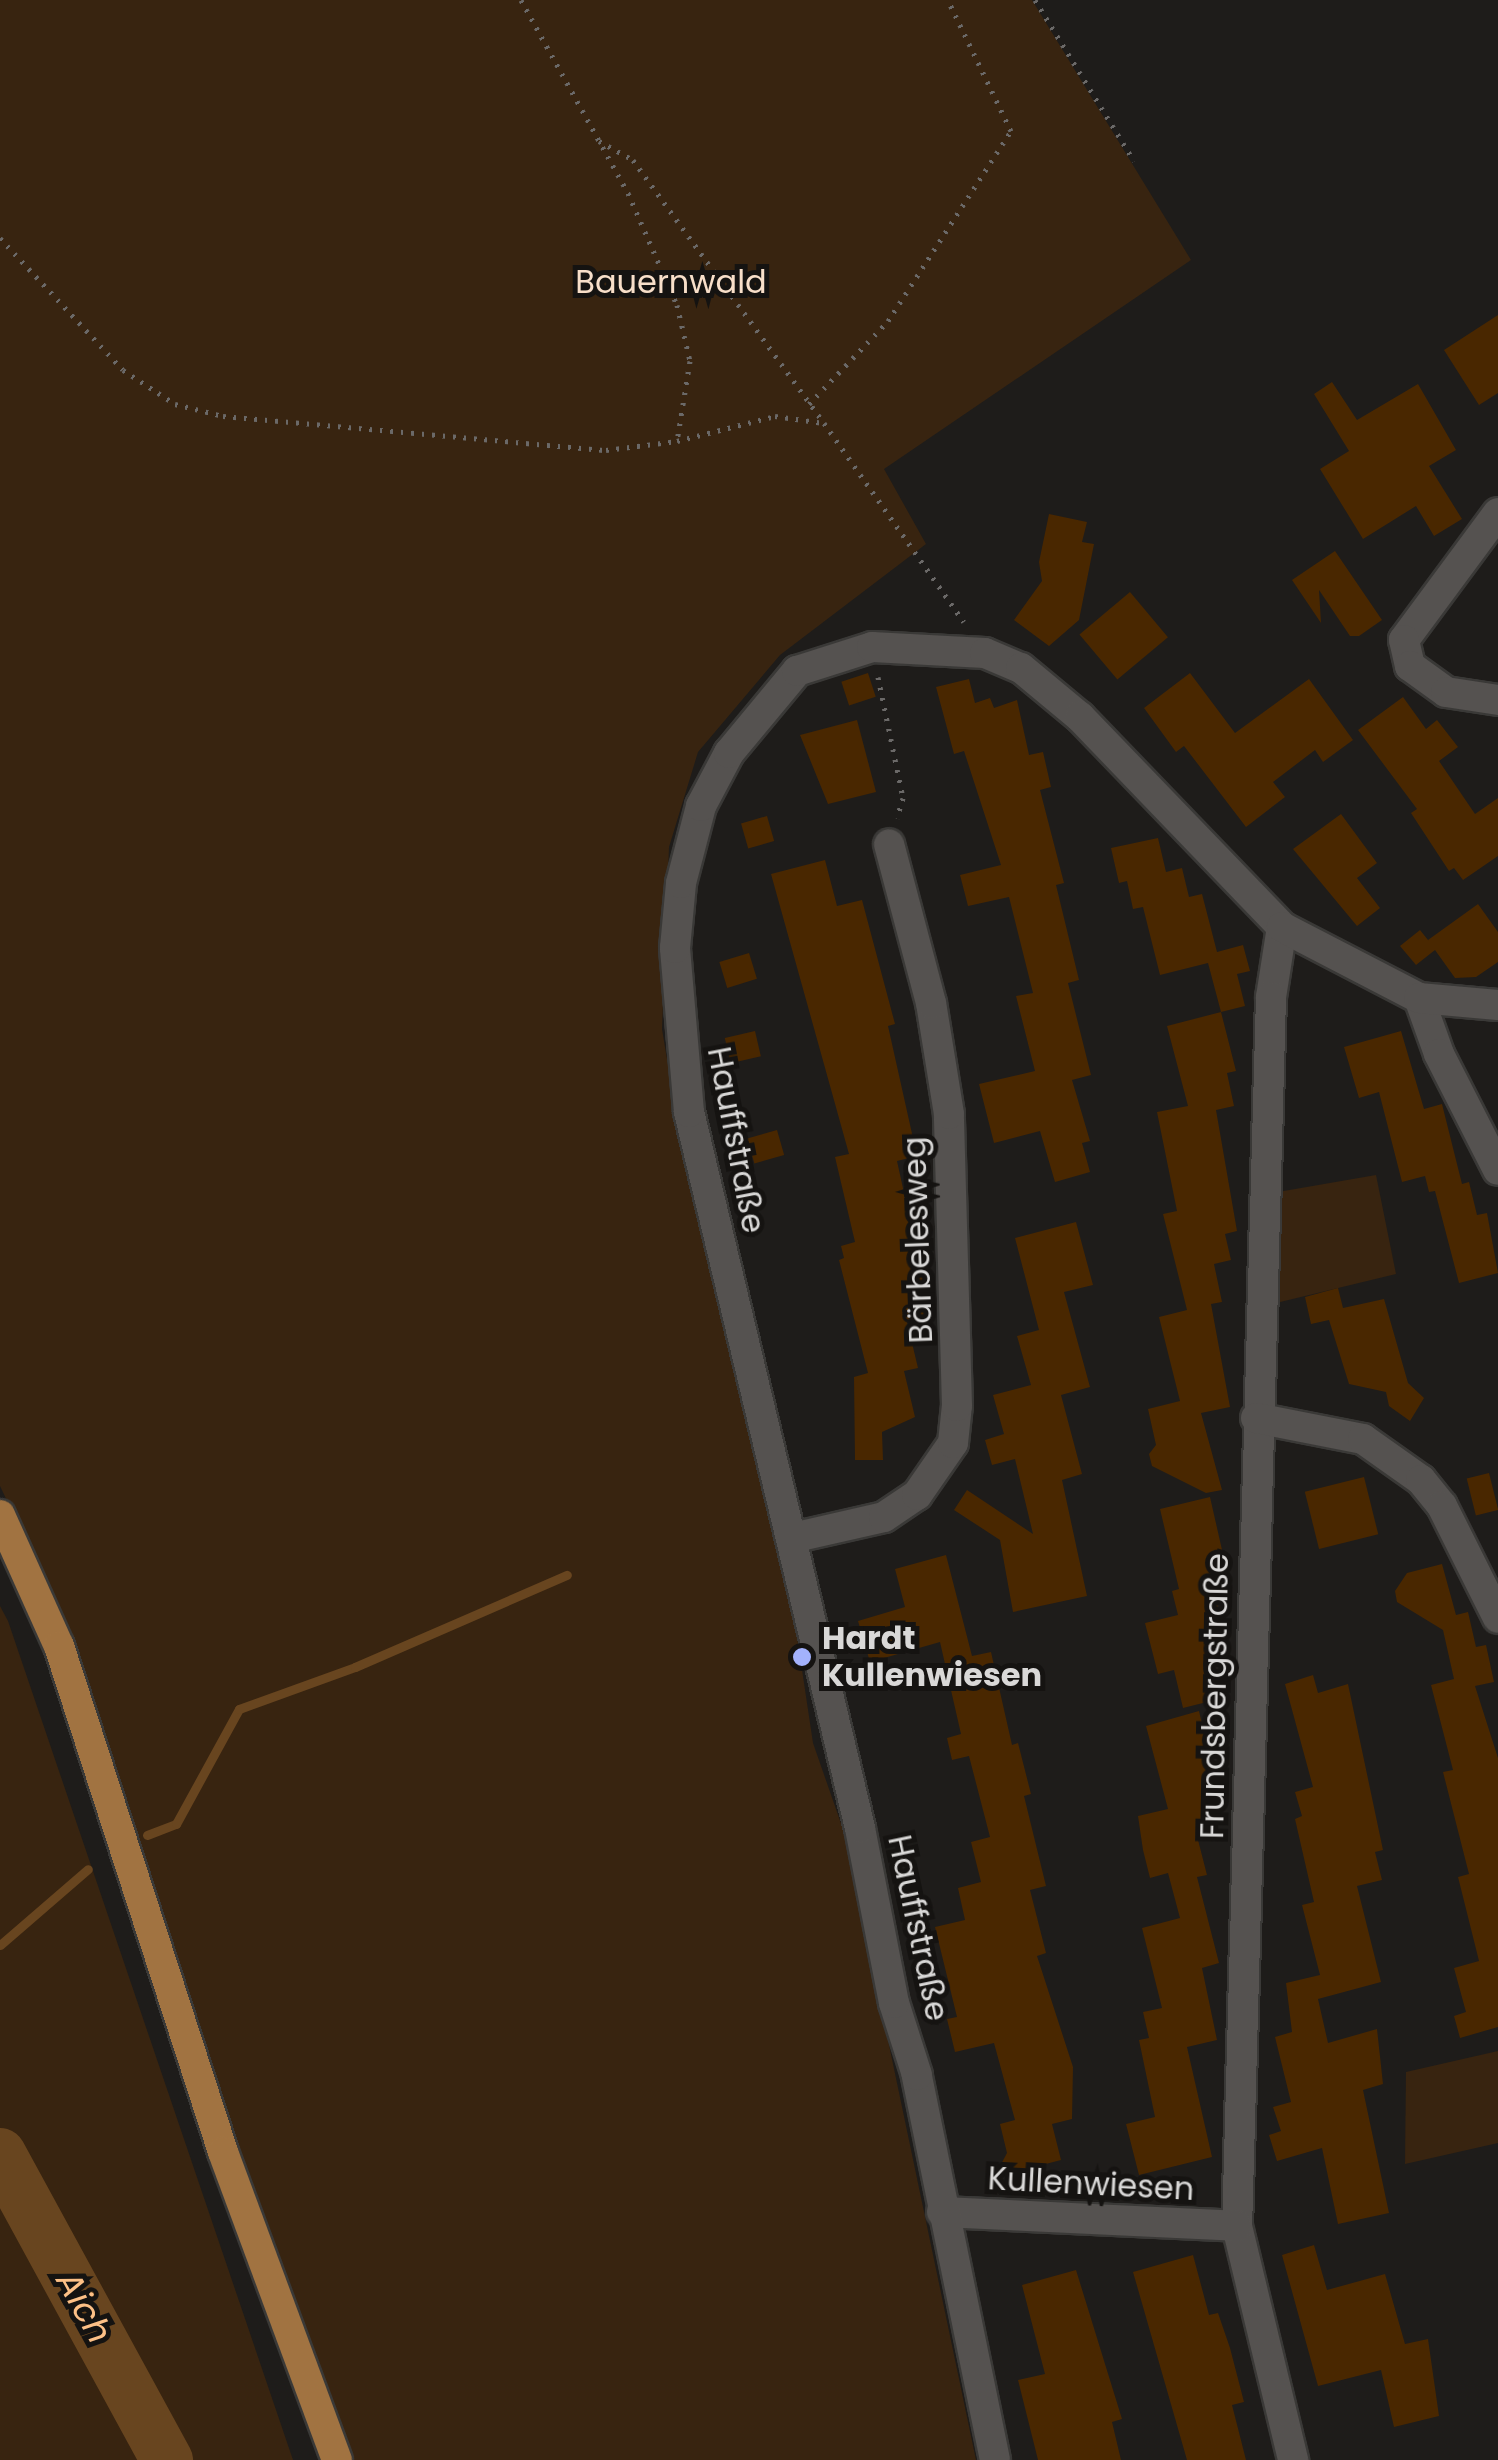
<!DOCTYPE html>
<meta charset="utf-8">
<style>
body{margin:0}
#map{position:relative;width:1498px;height:2460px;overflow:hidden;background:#1e1c1a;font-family:Poppins,sans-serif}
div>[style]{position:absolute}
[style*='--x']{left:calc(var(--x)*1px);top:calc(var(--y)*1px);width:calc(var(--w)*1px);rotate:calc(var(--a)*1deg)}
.green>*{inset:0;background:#382410}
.stream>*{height:9px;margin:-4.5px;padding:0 4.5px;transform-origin:4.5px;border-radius:4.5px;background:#68451f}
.river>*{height:52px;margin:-26px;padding:0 26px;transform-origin:26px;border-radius:26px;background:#68451f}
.building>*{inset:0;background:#492700;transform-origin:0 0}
.path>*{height:5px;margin-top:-2.5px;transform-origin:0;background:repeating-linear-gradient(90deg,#6b6968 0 2.5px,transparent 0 10.5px)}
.roads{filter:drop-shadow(2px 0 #3a3937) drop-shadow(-2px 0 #3a3937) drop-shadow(0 2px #3a3937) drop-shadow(0 -2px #3a3937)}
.minor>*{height:30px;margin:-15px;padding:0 15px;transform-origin:15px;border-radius:15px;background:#555250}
.major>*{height:30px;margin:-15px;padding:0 15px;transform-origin:15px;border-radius:15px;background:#a17341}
.dots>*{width:28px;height:28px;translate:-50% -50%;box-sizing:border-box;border:5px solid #151311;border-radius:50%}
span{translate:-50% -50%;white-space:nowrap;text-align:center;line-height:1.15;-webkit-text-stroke:10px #151311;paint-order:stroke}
.park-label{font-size:32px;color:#f8dfc9}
.street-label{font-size:32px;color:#d9d8d7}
.poi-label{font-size:32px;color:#d9d8d7;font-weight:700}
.left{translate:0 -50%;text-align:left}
.water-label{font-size:35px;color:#fdc086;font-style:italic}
</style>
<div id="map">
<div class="green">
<i style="clip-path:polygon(0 0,1032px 0,1191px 260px,884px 469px,926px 544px,780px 655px,698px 752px,669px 847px,662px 1029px,678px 1125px,790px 1590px,813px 1743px,845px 1835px,976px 2460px,353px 2460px,209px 2066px,78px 1650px,0 1486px)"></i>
<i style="clip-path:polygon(1376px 1175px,1396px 1274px,1276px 1303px,1278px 1192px)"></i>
<i style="clip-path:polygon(0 1606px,8px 1621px,293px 2460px,0 2460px)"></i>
<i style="clip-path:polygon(1498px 2051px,1498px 2143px,1405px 2164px,1406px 2072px)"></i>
</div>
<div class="stream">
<i style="--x:147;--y:1835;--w:31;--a:-21"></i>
<i style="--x:176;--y:1824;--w:131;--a:-61.3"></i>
<i style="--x:239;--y:1709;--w:123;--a:-19.9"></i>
<i style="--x:355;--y:1667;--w:231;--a:-23.5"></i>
<i style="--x:0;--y:1945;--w:116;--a:-40.8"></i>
</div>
<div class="river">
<i style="--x:0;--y:2154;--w:349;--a:61.4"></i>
</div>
<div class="building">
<i style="clip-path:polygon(1498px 315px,1498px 393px,1479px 405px,1444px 350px)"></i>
<i style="clip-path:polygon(1332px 382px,1357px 420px,1418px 384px,1456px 450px,1429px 466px,1462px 519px,1434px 536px,1416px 506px,1363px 539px,1320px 469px,1349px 451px,1314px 394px)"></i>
<i style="clip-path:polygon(1049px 514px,1087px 522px,1082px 542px,1094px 544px,1079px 620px,1049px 646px,1014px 620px,1042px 581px,1039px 562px)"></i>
<i style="clip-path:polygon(1335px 551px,1382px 620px,1359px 636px,1350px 636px,1319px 590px,1321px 623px,1292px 580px)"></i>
<i style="left:1130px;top:592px;width:59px;height:66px;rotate:50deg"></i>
<i style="left:868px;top:673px;width:25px;height:28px;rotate:72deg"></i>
<i style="clip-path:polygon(1190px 673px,1235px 733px,1309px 679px,1353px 740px,1323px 762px,1315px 750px,1273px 782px,1285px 797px,1246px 827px,1184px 746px,1176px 752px,1144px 708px)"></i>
<i style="clip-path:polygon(969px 679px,975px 703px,990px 698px,994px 708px,1017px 700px,1029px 755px,1043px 752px,1051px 787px,1040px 790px,1064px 883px,1056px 885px,1079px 980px,1068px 983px,1091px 1075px,1072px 1080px,1090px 1141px,1082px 1143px,1090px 1172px,1055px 1182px,1040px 1131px,994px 1143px,979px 1084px,1035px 1071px,1016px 996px,1033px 993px,1009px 897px,968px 906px,960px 875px,1001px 865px,964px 751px,954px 754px,936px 687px)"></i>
<i style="clip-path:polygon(1403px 697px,1426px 729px,1437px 720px,1458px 747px,1439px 761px,1475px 814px,1498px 798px,1498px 856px,1463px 880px,1454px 868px,1449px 871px,1411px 813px,1417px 809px,1358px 730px)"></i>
<i style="clip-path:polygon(857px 720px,876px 792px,828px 804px,800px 735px)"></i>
<i style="clip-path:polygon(1341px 814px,1377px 863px,1357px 878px,1380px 908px,1357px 926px,1293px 849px)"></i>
<i style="left:767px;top:816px;width:26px;height:27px;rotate:74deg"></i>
<i style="clip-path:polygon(1158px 838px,1166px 872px,1182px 868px,1189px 897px,1202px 894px,1217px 952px,1243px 945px,1250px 971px,1237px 974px,1245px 1006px,1221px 1012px,1208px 963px,1160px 975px,1143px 907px,1133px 909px,1127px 881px,1119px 883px,1111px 848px)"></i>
<i style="clip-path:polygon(825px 860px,837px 906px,862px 900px,895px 1024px,888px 1026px,917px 1156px,897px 1161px,931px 1316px,907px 1322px,918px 1368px,904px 1371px,915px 1417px,882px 1432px,883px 1460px,855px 1460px,854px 1377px,868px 1373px,839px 1260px,844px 1258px,841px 1246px,855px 1242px,835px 1157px,849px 1154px,771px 874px)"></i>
<i style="clip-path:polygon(1478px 904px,1498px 932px,1498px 962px,1476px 977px,1455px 978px,1435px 950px,1416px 965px,1400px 946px,1420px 930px,1432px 945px,1428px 940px)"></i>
<i style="left:749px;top:953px;width:27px;height:31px;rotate:73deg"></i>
<i style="clip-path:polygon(1221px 1012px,1236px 1071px,1227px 1073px,1234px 1106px,1216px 1110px,1237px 1231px,1225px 1234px,1231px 1260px,1214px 1264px,1222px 1302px,1211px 1304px,1230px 1407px,1201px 1413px,1222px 1490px,1206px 1493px,1152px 1466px,1149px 1454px,1156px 1445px,1148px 1409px,1180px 1401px,1159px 1317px,1187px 1310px,1163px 1214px,1177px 1211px,1157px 1112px,1188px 1106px,1167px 1026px)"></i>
<i style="left:755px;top:1031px;width:26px;height:31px;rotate:77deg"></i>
<i style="clip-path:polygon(1401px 1031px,1424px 1109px,1442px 1104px,1462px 1184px,1469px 1182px,1477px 1215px,1487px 1213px,1498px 1273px,1459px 1283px,1435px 1191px,1429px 1192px,1425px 1176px,1402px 1182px,1379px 1092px,1359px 1098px,1344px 1047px)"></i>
<i style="left:777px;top:1130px;width:26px;height:31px;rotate:74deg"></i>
<i style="clip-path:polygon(1076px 1222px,1093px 1285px,1064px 1292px,1090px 1387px,1061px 1395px,1082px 1474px,1062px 1480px,1087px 1596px,1013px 1612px,1000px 1540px,954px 1510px,967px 1490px,1033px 1534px,1015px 1459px,992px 1465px,985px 1440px,1004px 1434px,993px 1395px,1031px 1385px,1017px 1336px,1039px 1330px,1015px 1238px)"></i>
<i style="clip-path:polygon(1338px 1288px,1343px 1308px,1384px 1299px,1408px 1383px,1424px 1398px,1410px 1421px,1389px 1406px,1386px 1392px,1349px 1384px,1329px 1320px,1311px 1324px,1305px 1297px)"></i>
<i style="left:1489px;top:1473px;width:38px;height:23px;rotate:76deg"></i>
<i style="left:1364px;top:1477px;width:59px;height:61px;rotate:76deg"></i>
<i style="clip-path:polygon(1210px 1497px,1225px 1563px,1213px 1565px,1216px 1577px,1211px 1579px,1221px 1621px,1207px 1624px,1216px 1660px,1203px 1663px,1211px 1701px,1183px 1708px,1174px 1670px,1158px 1674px,1145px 1623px,1178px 1615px,1172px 1591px,1179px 1589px,1160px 1509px)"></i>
<i style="clip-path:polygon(946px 1555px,972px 1656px,991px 1652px,1012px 1745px,1018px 1743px,1031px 1794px,1024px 1796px,1046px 1886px,1030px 1890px,1046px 1953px,1037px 1956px,1073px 2067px,1072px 2119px,1052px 2124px,1061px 2160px,1015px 2172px,999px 2168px,1007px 2153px,1000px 2124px,1015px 2120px,994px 2043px,955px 2052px,947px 2019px,957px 2017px,935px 1927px,965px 1920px,958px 1888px,981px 1882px,971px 1842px,990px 1837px,969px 1756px,952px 1760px,947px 1738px,961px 1734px,940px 1642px,870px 1662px,858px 1621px,905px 1607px,895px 1569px)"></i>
<i style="clip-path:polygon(1442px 1564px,1456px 1615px,1468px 1612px,1476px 1647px,1486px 1645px,1494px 1682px,1475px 1686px,1498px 1758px,1498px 2027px,1460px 2038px,1454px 2016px,1466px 2012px,1454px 1968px,1479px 1961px,1458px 1877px,1469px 1874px,1443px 1772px,1453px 1770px,1431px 1685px,1454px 1679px,1443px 1630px,1397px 1602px,1395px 1591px,1407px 1573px)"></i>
<i style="clip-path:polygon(1313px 1675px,1318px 1693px,1348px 1684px,1383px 1850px,1375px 1852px,1382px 1880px,1357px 1886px,1381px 1982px,1318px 1999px,1328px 2043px,1377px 2029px,1383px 2084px,1363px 2090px,1389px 2213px,1338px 2224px,1322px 2148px,1277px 2161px,1269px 2135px,1281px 2131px,1273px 2107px,1291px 2102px,1275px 2037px,1292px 2032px,1286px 1983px,1320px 1975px,1302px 1905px,1314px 1902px,1295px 1819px,1302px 1816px,1295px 1792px,1313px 1787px,1285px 1684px)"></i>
<i style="clip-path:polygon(1199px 1711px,1220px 1803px,1201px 1808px,1207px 1834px,1197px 1836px,1207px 1875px,1197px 1877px,1219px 1963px,1202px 1968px,1217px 2040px,1187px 2047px,1212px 2157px,1139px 2175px,1126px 2124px,1155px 2117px,1139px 2040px,1149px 2038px,1143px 2012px,1162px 2008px,1142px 1928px,1180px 1918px,1168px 1873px,1150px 1878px,1143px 1850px,1138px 1816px,1168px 1809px,1146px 1726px)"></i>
<i style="clip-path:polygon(1314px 2245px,1327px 2290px,1385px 2274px,1405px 2344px,1428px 2339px,1439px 2416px,1394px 2427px,1381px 2370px,1318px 2386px,1282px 2255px)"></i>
<i style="clip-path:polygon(1193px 2255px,1209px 2315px,1218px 2313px,1230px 2348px,1244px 2402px,1232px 2405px,1246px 2460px,1187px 2460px,1133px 2272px)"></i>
<i style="clip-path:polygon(1076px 2270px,1122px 2419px,1112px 2422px,1121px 2460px,1038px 2460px,1018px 2380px,1045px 2374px,1022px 2285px)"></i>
</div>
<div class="path">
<i style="--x:521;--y:0;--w:221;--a:61"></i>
<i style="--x:628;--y:193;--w:122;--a:66.4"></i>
<i style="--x:677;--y:305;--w:57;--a:76.9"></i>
<i style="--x:690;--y:361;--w:81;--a:99.2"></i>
<i style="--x:1035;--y:0;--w:189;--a:58.4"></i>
<i style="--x:599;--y:141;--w:39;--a:29"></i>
<i style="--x:633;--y:160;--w:325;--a:54"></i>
<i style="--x:0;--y:238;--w:180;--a:47"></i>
<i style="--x:123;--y:370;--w:62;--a:33.2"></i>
<i style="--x:175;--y:404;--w:49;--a:14"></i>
<i style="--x:223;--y:416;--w:385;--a:5.1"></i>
<i style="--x:606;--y:450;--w:72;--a:-7.2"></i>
<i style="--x:677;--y:441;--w:101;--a:-14.3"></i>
<i style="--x:775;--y:416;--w:49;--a:8.1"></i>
<i style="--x:824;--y:423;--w:243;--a:54.9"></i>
<i style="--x:809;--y:404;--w:115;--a:-46.4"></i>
<i style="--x:888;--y:321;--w:226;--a:-57.1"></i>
<i style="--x:1011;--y:131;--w:145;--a:-115.7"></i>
<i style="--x:878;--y:677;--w:124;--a:78.3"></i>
<i style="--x:903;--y:798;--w:21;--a:107"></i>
</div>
<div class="roads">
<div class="minor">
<i style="--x:1498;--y:513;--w:158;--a:126.5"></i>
<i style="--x:1404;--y:640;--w:27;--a:77"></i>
<i style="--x:1410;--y:666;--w:44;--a:35.8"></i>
<i style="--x:1446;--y:692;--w:53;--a:8.7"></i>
<i style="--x:1282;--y:927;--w:71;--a:98.9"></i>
<i style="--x:1271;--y:997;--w:1229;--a:91.58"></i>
<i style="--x:1237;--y:2226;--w:241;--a:76.5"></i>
<i style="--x:1419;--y:998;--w:59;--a:70.3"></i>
<i style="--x:1439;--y:1054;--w:130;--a:63"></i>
<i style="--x:1256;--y:1418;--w:109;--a:11.1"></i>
<i style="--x:1363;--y:1439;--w:71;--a:35.3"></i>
<i style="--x:1421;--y:1480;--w:33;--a:51"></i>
<i style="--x:1442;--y:1506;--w:125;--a:63.4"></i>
<i style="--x:792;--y:1538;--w:94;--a:-12.9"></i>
<i style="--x:884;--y:1517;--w:40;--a:-34"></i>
<i style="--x:917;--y:1495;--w:63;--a:-55.3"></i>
<i style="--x:953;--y:1443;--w:37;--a:-84"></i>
<i style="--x:957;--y:1406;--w:292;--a:-91.6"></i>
<i style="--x:949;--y:1114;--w:112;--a:-99.2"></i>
<i style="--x:931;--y:1003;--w:164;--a:-104.8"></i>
<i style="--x:942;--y:2212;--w:295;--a:2.7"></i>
<i style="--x:995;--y:2460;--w:393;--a:-101.5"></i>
<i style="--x:917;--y:2075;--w:76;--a:-107.7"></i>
<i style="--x:894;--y:2003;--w:178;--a:-101"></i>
<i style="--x:860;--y:1828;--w:736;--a:-103.43"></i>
<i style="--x:689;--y:1112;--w:165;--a:-94.9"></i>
<i style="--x:675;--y:948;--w:65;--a:-84.7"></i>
<i style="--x:681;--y:883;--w:80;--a:-75.4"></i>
<i style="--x:701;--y:806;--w:60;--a:-62.2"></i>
<i style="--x:729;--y:753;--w:107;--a:-50.3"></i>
<i style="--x:797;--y:671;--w:79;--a:-17.7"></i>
<i style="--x:872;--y:647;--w:113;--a:3"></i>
<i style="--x:985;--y:653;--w:39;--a:23"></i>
<i style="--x:1021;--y:668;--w:77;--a:39.7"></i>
<i style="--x:1080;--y:717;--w:291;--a:46.1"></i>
<i style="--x:1282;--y:927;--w:154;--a:27.4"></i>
<i style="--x:1419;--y:998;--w:79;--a:5.1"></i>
</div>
<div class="major">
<i style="--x:0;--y:1515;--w:144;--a:65.8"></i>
<i style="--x:59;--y:1646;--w:532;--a:72.04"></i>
<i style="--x:223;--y:2152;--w:328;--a:69.7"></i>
</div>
</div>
<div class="dots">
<i style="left:802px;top:1657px;background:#a3b2fd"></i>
</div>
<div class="park-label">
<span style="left:671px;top:282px">Bauernwald</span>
</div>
<div class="street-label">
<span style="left:736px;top:1140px;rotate:79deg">Hauffstraße</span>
<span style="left:918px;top:1240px;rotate:-92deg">Bärbelesweg</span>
<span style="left:1215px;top:1696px;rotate:-89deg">Frundsbergstraße</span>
<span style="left:918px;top:1928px;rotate:78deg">Hauffstraße</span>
<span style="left:1091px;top:2184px;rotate:3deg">Kullenwiesen</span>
</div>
<div class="poi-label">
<span class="left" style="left:822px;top:1657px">Hardt<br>Kullenwiesen</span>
</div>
<div class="water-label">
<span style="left:84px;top:2307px;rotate:61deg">Aich</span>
</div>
</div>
